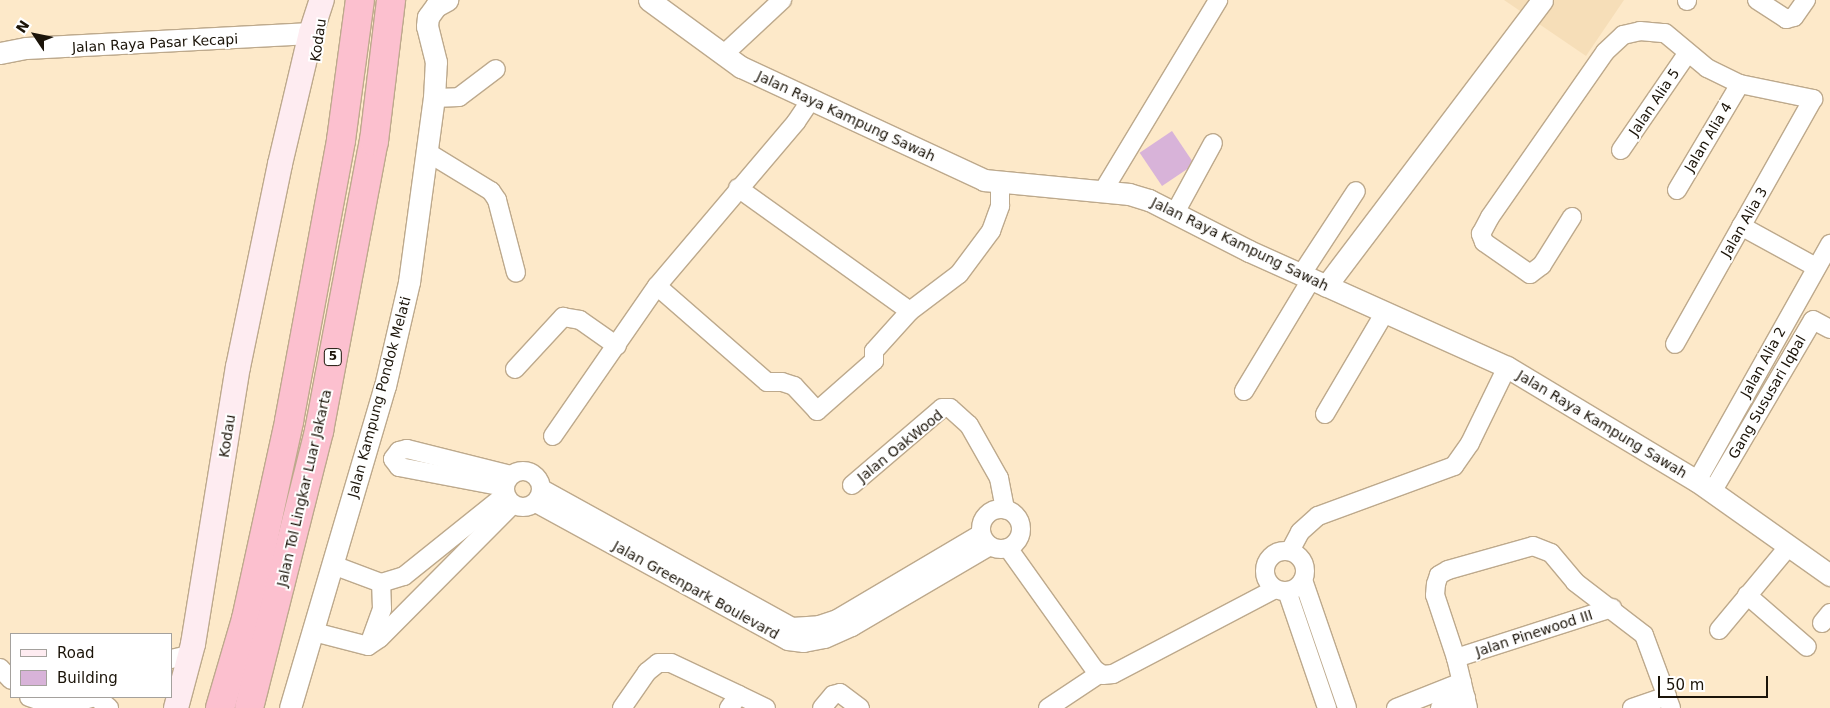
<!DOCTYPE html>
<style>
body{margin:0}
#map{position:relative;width:1830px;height:708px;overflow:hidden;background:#fde9c9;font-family:"DejaVu Sans",sans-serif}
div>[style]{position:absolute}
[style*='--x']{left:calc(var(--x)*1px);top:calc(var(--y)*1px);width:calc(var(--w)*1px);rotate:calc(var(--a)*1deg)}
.built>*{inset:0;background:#f6deb8}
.building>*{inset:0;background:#d8b3d9;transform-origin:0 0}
.roads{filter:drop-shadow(1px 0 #bda98c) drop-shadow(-1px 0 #bda98c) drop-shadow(0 1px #bda98c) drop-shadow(0 -1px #bda98c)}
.minor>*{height:18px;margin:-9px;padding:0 9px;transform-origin:9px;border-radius:9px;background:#fff}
.minor>.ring{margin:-9px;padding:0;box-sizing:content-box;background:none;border:18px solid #fff;border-radius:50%}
.tertiary>*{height:21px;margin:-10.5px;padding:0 10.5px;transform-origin:10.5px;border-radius:10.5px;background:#fff}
.secondary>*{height:24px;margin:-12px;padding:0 12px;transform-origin:12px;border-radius:12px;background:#feecf1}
.motorway>*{height:28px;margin:-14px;padding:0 14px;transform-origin:14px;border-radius:14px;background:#fcc0cf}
span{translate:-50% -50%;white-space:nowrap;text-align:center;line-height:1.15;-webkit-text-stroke:4px #fff;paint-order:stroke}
.shield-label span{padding:1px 4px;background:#fff;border:1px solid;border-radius:4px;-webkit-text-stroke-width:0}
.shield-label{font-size:12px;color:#1b1409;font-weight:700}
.street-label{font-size:14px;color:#1b1409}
.legend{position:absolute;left:10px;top:633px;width:162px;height:65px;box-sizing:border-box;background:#fff;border:1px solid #a4a19d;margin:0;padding:6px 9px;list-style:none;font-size:15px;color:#1b1409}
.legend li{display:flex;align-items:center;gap:10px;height:25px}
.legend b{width:25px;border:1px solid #a4a19d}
.north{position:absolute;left:10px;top:10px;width:50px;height:50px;-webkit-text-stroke:4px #fff;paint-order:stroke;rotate:304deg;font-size:14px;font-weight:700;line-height:20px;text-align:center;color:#1b1409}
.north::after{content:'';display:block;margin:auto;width:18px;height:22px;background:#1b1409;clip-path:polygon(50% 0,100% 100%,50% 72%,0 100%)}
.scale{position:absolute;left:1658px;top:676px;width:110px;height:22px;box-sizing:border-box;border:2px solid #1b1409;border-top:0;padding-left:6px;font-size:15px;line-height:18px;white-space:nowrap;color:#1b1409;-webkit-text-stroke:4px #fff;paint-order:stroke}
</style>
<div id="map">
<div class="built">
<i style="clip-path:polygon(1504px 0,1624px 0,1586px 56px)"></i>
</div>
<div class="building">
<i style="left:1172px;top:131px;width:40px;height:39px;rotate:56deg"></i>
</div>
<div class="roads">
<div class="minor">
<i style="--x:1757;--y:0;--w:35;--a:33"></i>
<i style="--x:1786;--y:19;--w:8;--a:-14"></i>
<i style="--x:1794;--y:17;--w:21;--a:-55"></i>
<i style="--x:1687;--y:1;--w:1;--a:-90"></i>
<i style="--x:723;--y:55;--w:81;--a:-43"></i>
<i style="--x:434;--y:98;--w:25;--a:-2"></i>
<i style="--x:459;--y:97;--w:46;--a:-37.1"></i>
<i style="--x:1621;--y:150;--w:116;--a:-55.5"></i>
<i style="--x:427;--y:152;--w:75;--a:31.4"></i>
<i style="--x:491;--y:191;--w:11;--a:56"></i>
<i style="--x:497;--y:200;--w:75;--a:75.4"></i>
<i style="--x:738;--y:188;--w:211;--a:35.6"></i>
<i style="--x:1677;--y:190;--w:123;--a:-59.3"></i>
<i style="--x:1103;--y:191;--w:223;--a:-58.9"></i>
<i style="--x:1176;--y:211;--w:77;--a:-61.4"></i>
<i style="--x:1572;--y:217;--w:57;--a:122"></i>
<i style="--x:1542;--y:265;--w:15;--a:143"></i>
<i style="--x:1530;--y:274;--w:56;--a:-145.2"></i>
<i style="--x:1484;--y:242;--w:9;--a:-111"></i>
<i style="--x:1481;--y:234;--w:19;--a:-62"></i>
<i style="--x:1490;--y:217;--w:201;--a:-55.1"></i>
<i style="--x:1605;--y:52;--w:25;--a:-43"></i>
<i style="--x:1623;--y:35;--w:17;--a:-13"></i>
<i style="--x:1640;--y:31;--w:25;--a:5"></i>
<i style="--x:1665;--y:33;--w:55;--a:39.8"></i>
<i style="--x:1707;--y:68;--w:37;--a:26"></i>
<i style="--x:1740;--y:84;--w:75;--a:11.6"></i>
<i style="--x:1813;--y:99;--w:281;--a:119.4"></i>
<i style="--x:1741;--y:226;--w:85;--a:28.7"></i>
<i style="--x:1301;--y:275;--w:100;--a:-56.8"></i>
<i style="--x:657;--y:286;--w:146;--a:41.1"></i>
<i style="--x:767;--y:382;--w:15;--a:0"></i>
<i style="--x:782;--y:382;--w:13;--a:18"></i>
<i style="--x:794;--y:386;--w:34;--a:47"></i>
<i style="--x:817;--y:411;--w:76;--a:-41.3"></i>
<i style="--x:874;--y:361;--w:10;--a:-90"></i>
<i style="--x:874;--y:351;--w:54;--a:-48"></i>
<i style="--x:910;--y:311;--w:61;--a:-37.1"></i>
<i style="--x:959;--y:274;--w:54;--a:-53.3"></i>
<i style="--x:991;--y:231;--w:27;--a:-70"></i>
<i style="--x:1000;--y:206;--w:23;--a:-90"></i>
<i style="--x:515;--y:369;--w:71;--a:-47.3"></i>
<i style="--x:563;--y:317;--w:17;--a:10"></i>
<i style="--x:580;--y:320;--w:45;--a:35.1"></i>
<i style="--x:1244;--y:391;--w:130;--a:-58.9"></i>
<i style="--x:1325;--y:414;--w:118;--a:-59.5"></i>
<i style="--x:553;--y:436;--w:183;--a:-55.3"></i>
<i style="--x:657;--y:286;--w:215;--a:-49.7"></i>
<i style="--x:796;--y:122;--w:25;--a:-56"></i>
<i class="ring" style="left:505px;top:471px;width:18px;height:18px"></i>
<i style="--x:1697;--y:481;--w:272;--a:-60.7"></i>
<i style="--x:852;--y:485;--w:118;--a:-40.5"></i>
<i style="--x:942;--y:408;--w:8;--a:0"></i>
<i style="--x:950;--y:408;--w:25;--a:42"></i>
<i style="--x:969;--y:425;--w:61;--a:60.5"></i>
<i style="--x:999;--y:478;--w:32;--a:79"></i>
<i style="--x:504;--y:487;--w:107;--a:-169.2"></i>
<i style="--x:399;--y:467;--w:10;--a:-127"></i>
<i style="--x:393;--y:459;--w:10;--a:-53"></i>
<i style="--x:399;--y:451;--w:8;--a:-14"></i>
<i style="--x:407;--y:449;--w:107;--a:14"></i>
<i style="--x:542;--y:489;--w:286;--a:28.9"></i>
<i style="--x:792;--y:627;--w:27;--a:-4"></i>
<i style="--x:819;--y:625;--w:19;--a:-18"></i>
<i style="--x:837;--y:619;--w:167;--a:-30.6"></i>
<i style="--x:1712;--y:492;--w:199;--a:-59.6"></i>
<i style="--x:1813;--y:320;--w:19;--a:28"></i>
<i style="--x:536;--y:503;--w:287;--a:28.7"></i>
<i style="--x:788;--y:641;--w:16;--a:7"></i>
<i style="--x:804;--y:643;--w:21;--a:-11"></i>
<i style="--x:825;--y:639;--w:30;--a:-24"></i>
<i style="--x:852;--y:627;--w:160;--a:-30.4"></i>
<i class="ring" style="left:981px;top:509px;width:22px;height:22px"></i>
<i style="--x:1008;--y:548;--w:150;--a:54.5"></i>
<i style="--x:1095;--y:670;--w:9;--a:32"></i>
<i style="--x:1103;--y:675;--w:10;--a:-6"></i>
<i style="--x:1113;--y:674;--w:183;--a:-27.7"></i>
<i class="ring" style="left:1265px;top:551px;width:22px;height:22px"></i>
<i style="--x:1290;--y:551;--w:21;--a:-62"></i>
<i style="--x:1300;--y:532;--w:24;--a:-42"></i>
<i style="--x:1318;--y:516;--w:145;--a:-20.2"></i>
<i style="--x:1454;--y:466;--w:28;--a:-55"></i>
<i style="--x:1470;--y:443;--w:85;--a:-64"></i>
<i style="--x:333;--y:565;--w:51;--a:20.6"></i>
<i style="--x:381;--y:583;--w:24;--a:-17"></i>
<i style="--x:404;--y:576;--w:129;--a:-38.7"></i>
<i style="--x:1303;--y:580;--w:135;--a:71"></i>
<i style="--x:1287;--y:591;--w:124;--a:71.1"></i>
<i style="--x:1747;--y:595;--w:79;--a:40.9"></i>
<i style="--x:1822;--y:623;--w:13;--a:-51"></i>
<i style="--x:1719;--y:630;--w:109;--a:-50.2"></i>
<i style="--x:314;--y:632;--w:56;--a:14.5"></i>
<i style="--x:368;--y:646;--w:14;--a:-34"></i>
<i style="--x:380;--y:638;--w:187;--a:-45.2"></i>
<i style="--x:370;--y:642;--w:35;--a:-70"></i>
<i style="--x:382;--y:609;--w:26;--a:-92"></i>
<i style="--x:1456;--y:658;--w:164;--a:-17.8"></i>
<i style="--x:171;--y:659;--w:18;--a:-13"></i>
<i style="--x:0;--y:668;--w:16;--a:47"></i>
<i style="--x:29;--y:697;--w:31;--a:19"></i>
<i style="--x:58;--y:707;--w:39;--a:-15"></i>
<i style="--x:96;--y:697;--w:17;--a:40"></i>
<i style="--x:622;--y:708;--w:44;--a:-55.2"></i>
<i style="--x:647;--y:672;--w:14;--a:-39"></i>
<i style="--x:658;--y:663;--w:13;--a:0"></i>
<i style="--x:671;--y:663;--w:75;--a:25.2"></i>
<i style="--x:729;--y:708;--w:16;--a:-52"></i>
<i style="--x:739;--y:695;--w:30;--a:26"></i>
<i style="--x:822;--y:708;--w:17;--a:-50"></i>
<i style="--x:833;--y:695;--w:7;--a:-16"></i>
<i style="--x:840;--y:693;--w:25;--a:37"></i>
<i style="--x:1048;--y:708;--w:61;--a:-33.7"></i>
<i style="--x:1396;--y:708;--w:71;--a:-21.5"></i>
<i style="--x:1440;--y:708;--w:28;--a:-21"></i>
<i style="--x:1468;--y:708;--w:51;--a:-103.5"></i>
<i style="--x:1456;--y:658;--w:66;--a:-108.4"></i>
<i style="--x:1435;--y:595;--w:11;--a:-85"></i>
<i style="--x:1436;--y:584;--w:9;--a:-72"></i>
<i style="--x:1439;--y:575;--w:10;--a:-29"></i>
<i style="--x:1448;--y:570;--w:88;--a:-15.8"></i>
<i style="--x:1533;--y:546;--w:19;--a:21"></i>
<i style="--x:1551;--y:553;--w:38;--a:50"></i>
<i style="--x:1575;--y:582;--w:87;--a:37.5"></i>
<i style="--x:1644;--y:635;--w:78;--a:69.7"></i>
<i style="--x:1632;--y:708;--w:37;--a:-19"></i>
</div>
<div class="tertiary">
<i style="--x:649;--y:0;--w:114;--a:36.1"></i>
<i style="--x:741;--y:67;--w:268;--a:24.9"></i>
<i style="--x:984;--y:180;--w:146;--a:5.5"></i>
<i style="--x:1129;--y:194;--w:21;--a:17"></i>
<i style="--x:1149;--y:200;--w:112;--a:27"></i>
<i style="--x:1249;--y:251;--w:283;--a:24.2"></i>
<i style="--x:1507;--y:367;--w:222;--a:31"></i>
<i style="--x:1697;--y:481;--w:163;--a:35.3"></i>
<i style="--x:0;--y:53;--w:26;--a:-11"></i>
<i style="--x:26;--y:48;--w:285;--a:-3"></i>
<i style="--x:1326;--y:286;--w:358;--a:-52.9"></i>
<i style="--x:290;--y:708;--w:336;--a:-73.6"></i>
<i style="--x:385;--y:386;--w:107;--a:-77"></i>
<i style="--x:409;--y:282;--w:186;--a:-82.3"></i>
<i style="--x:434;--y:98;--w:36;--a:-87"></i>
<i style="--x:436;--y:62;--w:37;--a:-104"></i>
<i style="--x:427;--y:26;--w:9;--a:-84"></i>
<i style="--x:428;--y:17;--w:14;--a:-54"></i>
<i style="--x:436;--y:6;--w:13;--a:-29"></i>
</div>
<div class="secondary">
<i style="--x:176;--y:708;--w:66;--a:-75.1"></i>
<i style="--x:193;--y:644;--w:281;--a:-80.8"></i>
<i style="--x:238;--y:367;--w:207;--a:-78.3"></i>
<i style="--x:280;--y:164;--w:135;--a:-76.7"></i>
<i style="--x:311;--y:33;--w:35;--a:-72"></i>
</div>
<div class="motorway">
<i style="--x:220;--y:708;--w:93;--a:-73.7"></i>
<i style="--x:246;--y:619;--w:203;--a:-77.7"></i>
<i style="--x:289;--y:421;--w:286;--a:-79.5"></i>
<i style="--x:341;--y:140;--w:141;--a:-82.3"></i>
<i style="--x:249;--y:708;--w:286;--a:-75.8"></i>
<i style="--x:319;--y:431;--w:295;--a:-79.3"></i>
<i style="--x:374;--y:141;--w:142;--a:-83.1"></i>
</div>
</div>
<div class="shield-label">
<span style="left:333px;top:357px">5</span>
</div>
<div class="street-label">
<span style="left:318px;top:40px;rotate:-82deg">Kodau</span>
<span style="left:155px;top:43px;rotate:-3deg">Jalan Raya Pasar Kecapi</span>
<span style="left:1654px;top:102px;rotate:-56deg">Jalan Alia 5</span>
<span style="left:846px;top:116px;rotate:25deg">Jalan Raya Kampung Sawah</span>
<span style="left:1708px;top:137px;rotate:-59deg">Jalan Alia 4</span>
<span style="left:1744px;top:222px;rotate:-60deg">Jalan Alia 3</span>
<span style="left:1240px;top:244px;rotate:26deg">Jalan Raya Kampung Sawah</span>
<span style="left:1763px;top:362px;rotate:-61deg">Jalan Alia 2</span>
<span style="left:379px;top:397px;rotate:-75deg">Jalan Kampung Pondok Melati</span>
<span style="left:1767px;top:397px;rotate:-60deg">Gang Sususari Iqbal</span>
<span style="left:1602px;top:424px;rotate:31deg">Jalan Raya Kampung Sawah</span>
<span style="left:227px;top:436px;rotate:-81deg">Kodau</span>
<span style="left:900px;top:446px;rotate:-39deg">Jalan OakWood</span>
<span style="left:304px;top:488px;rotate:-77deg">Jalan Tol Lingkar Luar Jakarta</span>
<span style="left:696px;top:590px;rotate:29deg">Jalan Greenpark Boulevard</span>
<span style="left:1534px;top:633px;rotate:-18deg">Jalan Pinewood III</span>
</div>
<ul class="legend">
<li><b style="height:6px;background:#feecf1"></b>Road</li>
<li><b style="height:14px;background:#d8b3d9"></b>Building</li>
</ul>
<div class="north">N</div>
<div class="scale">50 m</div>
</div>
